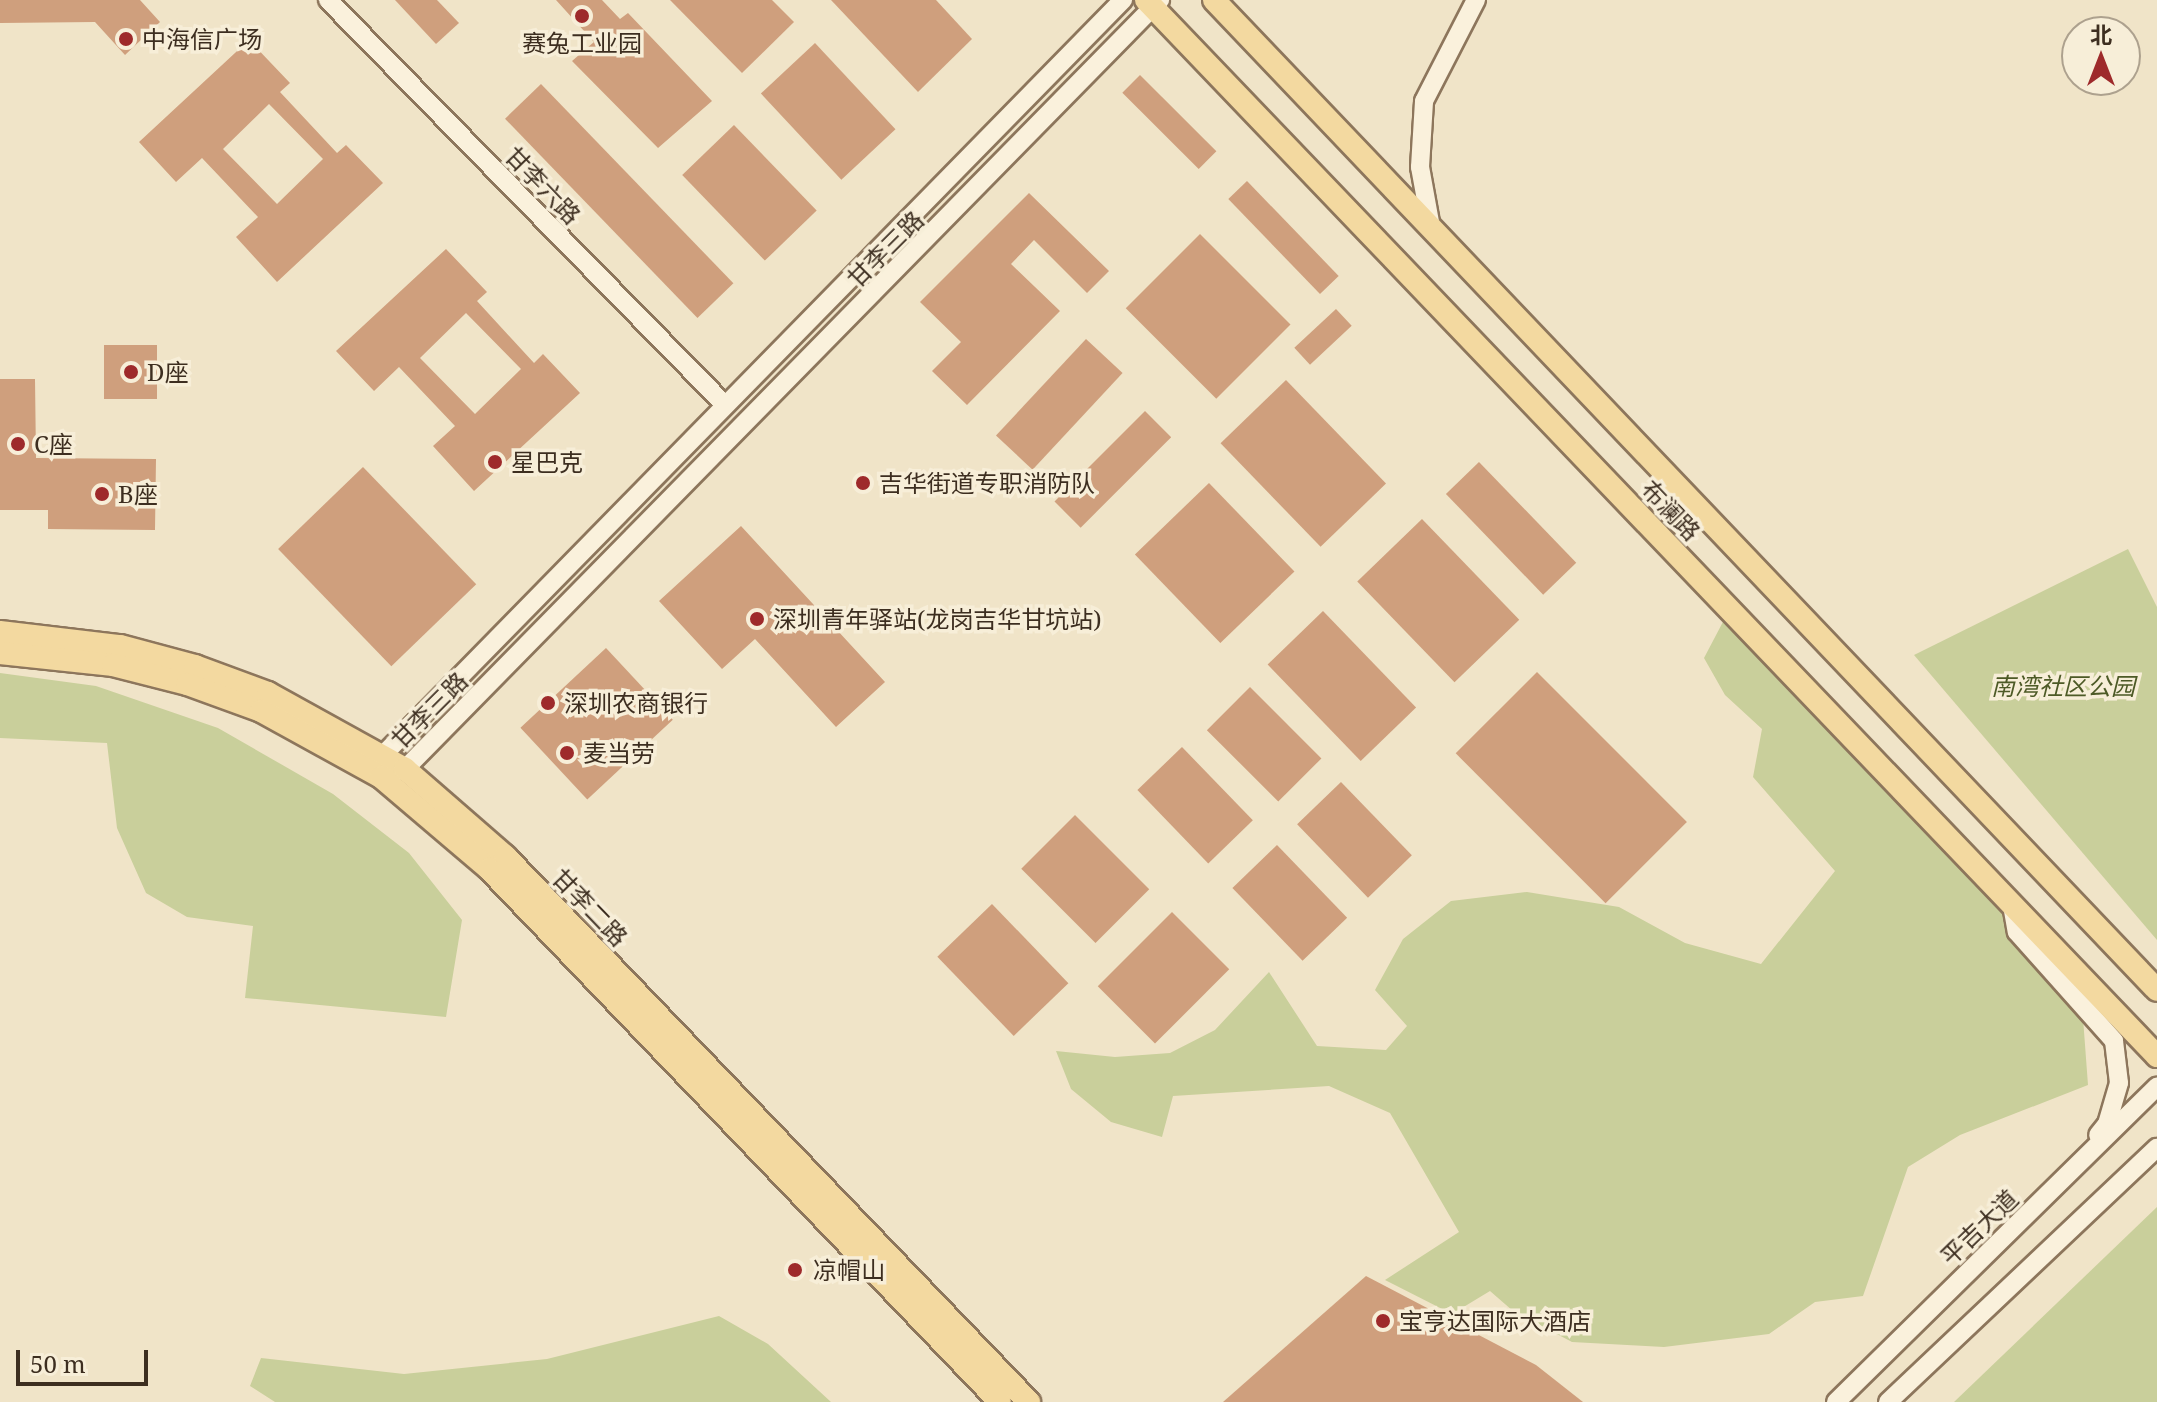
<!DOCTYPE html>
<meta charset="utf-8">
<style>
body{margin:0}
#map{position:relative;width:2157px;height:1402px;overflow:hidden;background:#f0e4c8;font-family:"Noto Serif","Noto Sans SC",serif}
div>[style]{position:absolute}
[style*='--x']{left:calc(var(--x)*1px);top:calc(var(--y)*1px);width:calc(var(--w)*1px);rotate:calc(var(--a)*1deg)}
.green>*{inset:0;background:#c9cf9b}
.building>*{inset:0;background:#cf9f7d;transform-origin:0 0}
.roads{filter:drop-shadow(2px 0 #8d765c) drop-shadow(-2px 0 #8d765c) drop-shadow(0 2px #8d765c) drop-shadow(0 -2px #8d765c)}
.minor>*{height:18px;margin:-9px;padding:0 9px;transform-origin:9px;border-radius:9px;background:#faf1dc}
.major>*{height:22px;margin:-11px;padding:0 11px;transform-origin:11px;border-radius:11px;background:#f3d9a0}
.dots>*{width:22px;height:22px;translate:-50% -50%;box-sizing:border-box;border:4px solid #f7eed8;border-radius:50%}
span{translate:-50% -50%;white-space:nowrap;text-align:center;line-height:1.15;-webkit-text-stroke:7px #f7eed8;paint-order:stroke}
.poi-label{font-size:24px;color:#3d2e20}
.left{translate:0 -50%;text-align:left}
.street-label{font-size:24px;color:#3d2e20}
.park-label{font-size:24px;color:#4d5a26;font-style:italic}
.north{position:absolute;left:2061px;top:16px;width:80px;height:80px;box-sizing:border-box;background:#f7eed8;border:2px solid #ada18e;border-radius:50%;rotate:0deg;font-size:22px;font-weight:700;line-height:32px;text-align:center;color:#3d2e20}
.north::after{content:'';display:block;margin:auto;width:28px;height:36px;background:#9e2a2b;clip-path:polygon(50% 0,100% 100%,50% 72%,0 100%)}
.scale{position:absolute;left:16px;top:1350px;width:132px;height:36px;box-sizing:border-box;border:4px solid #3d2e20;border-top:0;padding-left:10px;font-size:24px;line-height:28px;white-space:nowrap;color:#3d2e20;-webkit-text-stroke:6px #f7eed8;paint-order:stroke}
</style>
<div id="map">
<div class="green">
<i style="clip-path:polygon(2128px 549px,2157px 607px,2157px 940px,1914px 655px)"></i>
<i style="clip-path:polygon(1725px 618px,2069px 976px,2083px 1018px,2088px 1085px,1960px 1135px,1908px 1167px,1863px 1296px,1815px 1302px,1769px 1334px,1664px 1347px,1572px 1342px,1513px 1311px,1490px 1291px,1452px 1314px,1385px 1280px,1459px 1232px,1390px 1113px,1329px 1086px,1173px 1096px,1162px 1137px,1111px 1122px,1071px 1089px,1056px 1051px,1115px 1057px,1170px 1053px,1215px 1030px,1269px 972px,1317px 1046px,1386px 1050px,1407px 1026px,1375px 990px,1403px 939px,1451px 901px,1527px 892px,1619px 907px,1685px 943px,1761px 964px,1835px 871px,1753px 777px,1762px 729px,1725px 695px,1704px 658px)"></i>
<i style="clip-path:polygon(0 673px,96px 686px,218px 728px,333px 794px,409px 853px,462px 920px,446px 1017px,245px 998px,253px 926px,187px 917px,146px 893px,117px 828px,107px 743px,0 738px)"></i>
<i style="clip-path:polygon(2157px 1207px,2157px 1402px,1954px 1402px)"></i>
<i style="clip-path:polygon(719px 1316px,768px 1344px,831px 1402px,275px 1402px,250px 1386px,261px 1358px,404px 1374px,547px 1359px)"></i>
</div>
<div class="building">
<i style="clip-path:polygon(0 0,140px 0,160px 22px,125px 55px,95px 22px,0 23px)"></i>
<i style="clip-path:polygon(395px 0,437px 0,459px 23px,436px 44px)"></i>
<i style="clip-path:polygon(556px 0,602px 0,620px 19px,628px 13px,712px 101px,658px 148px,572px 61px,594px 42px)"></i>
<i style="clip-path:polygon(670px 0,772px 0,794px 22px,742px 73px)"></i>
<i style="clip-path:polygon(831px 0,936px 0,972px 39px,918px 92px)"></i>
<i style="clip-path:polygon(evenodd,249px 40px,290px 83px,280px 92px,337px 153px,346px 145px,383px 183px,277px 282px,236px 237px,258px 217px,202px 158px,176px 182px,139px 142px,249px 40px,269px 104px,323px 159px,277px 204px,223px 149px,269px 104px)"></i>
<i style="left:815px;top:43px;width:118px;height:74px;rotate:47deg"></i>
<i style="left:1140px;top:75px;width:108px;height:25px;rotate:45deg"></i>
<i style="left:541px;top:84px;width:277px;height:50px;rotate:46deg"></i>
<i style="left:734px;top:125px;width:119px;height:72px;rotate:46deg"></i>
<i style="left:1247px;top:181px;width:132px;height:26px;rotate:46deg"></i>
<i style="clip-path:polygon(1029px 193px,1109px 271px,1087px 293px,1034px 240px,1011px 264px,1060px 311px,967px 405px,932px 371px,961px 342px,920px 302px)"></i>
<i style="left:1200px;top:234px;width:128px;height:105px;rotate:45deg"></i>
<i style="clip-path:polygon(evenodd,446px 249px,487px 292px,477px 301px,534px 363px,543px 354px,580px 393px,474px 491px,433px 446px,455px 426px,399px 367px,374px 391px,336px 351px,446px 249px,466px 313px,521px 369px,475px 414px,420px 358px,466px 313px)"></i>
<i style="left:1336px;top:309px;width:23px;height:57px;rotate:47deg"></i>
<i style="left:1086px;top:339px;width:50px;height:132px;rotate:43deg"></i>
<i style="left:104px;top:345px;width:53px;height:54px"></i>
<i style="clip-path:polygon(0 379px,35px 379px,36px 458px,156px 459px,155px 530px,48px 529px,48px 510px,0 510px)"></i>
<i style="left:1286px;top:380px;width:144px;height:91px;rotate:46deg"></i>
<i style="left:1145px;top:411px;width:37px;height:128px;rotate:45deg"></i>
<i style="left:1479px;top:462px;width:140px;height:46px;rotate:46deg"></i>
<i style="left:363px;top:467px;width:163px;height:118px;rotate:46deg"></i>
<i style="left:1209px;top:483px;width:123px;height:103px;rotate:46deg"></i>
<i style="left:1422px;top:519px;width:140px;height:90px;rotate:46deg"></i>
<i style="clip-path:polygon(741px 526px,885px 682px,836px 727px,755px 639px,722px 669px,659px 601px)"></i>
<i style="left:1323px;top:611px;width:134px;height:77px;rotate:46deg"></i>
<i style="left:606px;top:648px;width:98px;height:117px;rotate:47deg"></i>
<i style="left:1537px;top:672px;width:212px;height:115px;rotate:45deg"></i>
<i style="left:1250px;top:687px;width:101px;height:61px;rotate:45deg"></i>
<i style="left:1182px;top:747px;width:102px;height:62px;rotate:46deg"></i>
<i style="left:1341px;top:782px;width:102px;height:61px;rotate:46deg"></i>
<i style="left:1075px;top:815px;width:105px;height:76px;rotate:45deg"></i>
<i style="left:1277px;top:845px;width:101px;height:62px;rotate:46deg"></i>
<i style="left:992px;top:904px;width:110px;height:76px;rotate:46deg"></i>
<i style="left:1172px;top:912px;width:81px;height:105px;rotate:45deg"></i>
<i style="clip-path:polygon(1366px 1276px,1536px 1365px,1583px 1402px,1223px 1402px)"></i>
</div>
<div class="roads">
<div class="minor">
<i style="--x:328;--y:0;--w:564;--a:45.57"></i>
<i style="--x:1430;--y:222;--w:56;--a:-100.3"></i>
<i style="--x:1420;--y:167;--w:66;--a:-86.5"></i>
<i style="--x:1424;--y:101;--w:114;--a:-62.8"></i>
<i style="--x:382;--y:767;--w:13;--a:-81"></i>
<i style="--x:384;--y:754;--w:1056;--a:-45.58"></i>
<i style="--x:395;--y:772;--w:10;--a:-17"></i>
<i style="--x:405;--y:769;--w:1078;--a:-45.53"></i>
<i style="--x:2012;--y:905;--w:27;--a:80"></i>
<i style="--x:2017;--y:932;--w:146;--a:48.3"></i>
<i style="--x:2114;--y:1041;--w:42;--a:83.2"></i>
<i style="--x:2119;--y:1083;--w:43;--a:106.3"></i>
<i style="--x:2107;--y:1124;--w:14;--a:129"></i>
<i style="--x:1836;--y:1402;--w:450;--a:-44.5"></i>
<i style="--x:1888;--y:1402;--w:370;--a:-43.4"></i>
</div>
<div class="major">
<i style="--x:1146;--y:0;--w:1462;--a:46.25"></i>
<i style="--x:1214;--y:0;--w:1367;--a:46.39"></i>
<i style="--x:0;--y:632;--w:121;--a:6.7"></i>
<i style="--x:120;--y:646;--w:78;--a:14.9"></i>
<i style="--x:195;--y:666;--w:78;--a:20.3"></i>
<i style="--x:268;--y:693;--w:157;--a:29"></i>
<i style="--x:405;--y:769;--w:133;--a:41"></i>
<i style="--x:505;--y:856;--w:757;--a:46.18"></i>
<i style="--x:0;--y:653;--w:114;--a:6.1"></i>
<i style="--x:113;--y:665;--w:76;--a:14.4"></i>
<i style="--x:187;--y:684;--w:79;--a:20"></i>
<i style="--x:261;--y:711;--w:137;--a:28.8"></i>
<i style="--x:381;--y:777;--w:142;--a:40.4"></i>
<i style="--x:489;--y:869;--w:738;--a:46.21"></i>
</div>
</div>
<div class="dots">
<i style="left:582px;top:16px;background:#9e2a2b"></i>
<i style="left:126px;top:39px;background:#9e2a2b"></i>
<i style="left:131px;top:372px;background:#9e2a2b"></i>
<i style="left:18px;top:444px;background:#9e2a2b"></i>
<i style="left:495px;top:462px;background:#9e2a2b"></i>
<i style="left:863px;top:483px;background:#9e2a2b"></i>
<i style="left:102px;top:494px;background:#9e2a2b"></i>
<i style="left:757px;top:619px;background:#9e2a2b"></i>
<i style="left:548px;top:703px;background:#9e2a2b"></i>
<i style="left:567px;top:753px;background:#9e2a2b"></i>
<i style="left:795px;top:1270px;background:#9e2a2b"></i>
<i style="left:1383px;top:1321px;background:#9e2a2b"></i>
</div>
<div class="poi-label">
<span class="left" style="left:142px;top:39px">中海信广场</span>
<span style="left:582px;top:43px">赛兔工业园</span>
<span class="left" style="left:147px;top:372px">D座</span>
<span class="left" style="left:34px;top:444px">C座</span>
<span class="left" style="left:511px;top:462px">星巴克</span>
<span class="left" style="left:879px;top:483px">吉华街道专职消防队</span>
<span class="left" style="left:118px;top:494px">B座</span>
<span class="left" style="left:773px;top:619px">深圳青年驿站(龙岗吉华甘坑站)</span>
<span class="left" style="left:564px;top:703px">深圳农商银行</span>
<span class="left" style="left:583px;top:753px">麦当劳</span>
<span class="left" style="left:813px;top:1270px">凉帽山</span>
<span class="left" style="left:1399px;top:1321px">宝亨达国际大酒店</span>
</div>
<div class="street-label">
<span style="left:543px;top:185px;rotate:46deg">甘李六路</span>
<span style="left:885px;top:249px;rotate:-45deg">甘李三路</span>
<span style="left:1671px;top:510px;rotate:46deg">布澜路</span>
<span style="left:429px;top:710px;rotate:-45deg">甘李三路</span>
<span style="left:590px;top:907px;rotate:46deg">甘李二路</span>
<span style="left:1979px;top:1227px;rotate:-44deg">平吉大道</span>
</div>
<div class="park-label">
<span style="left:2063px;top:686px">南湾社区公园</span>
</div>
<div class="north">北</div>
<div class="scale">50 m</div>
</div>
